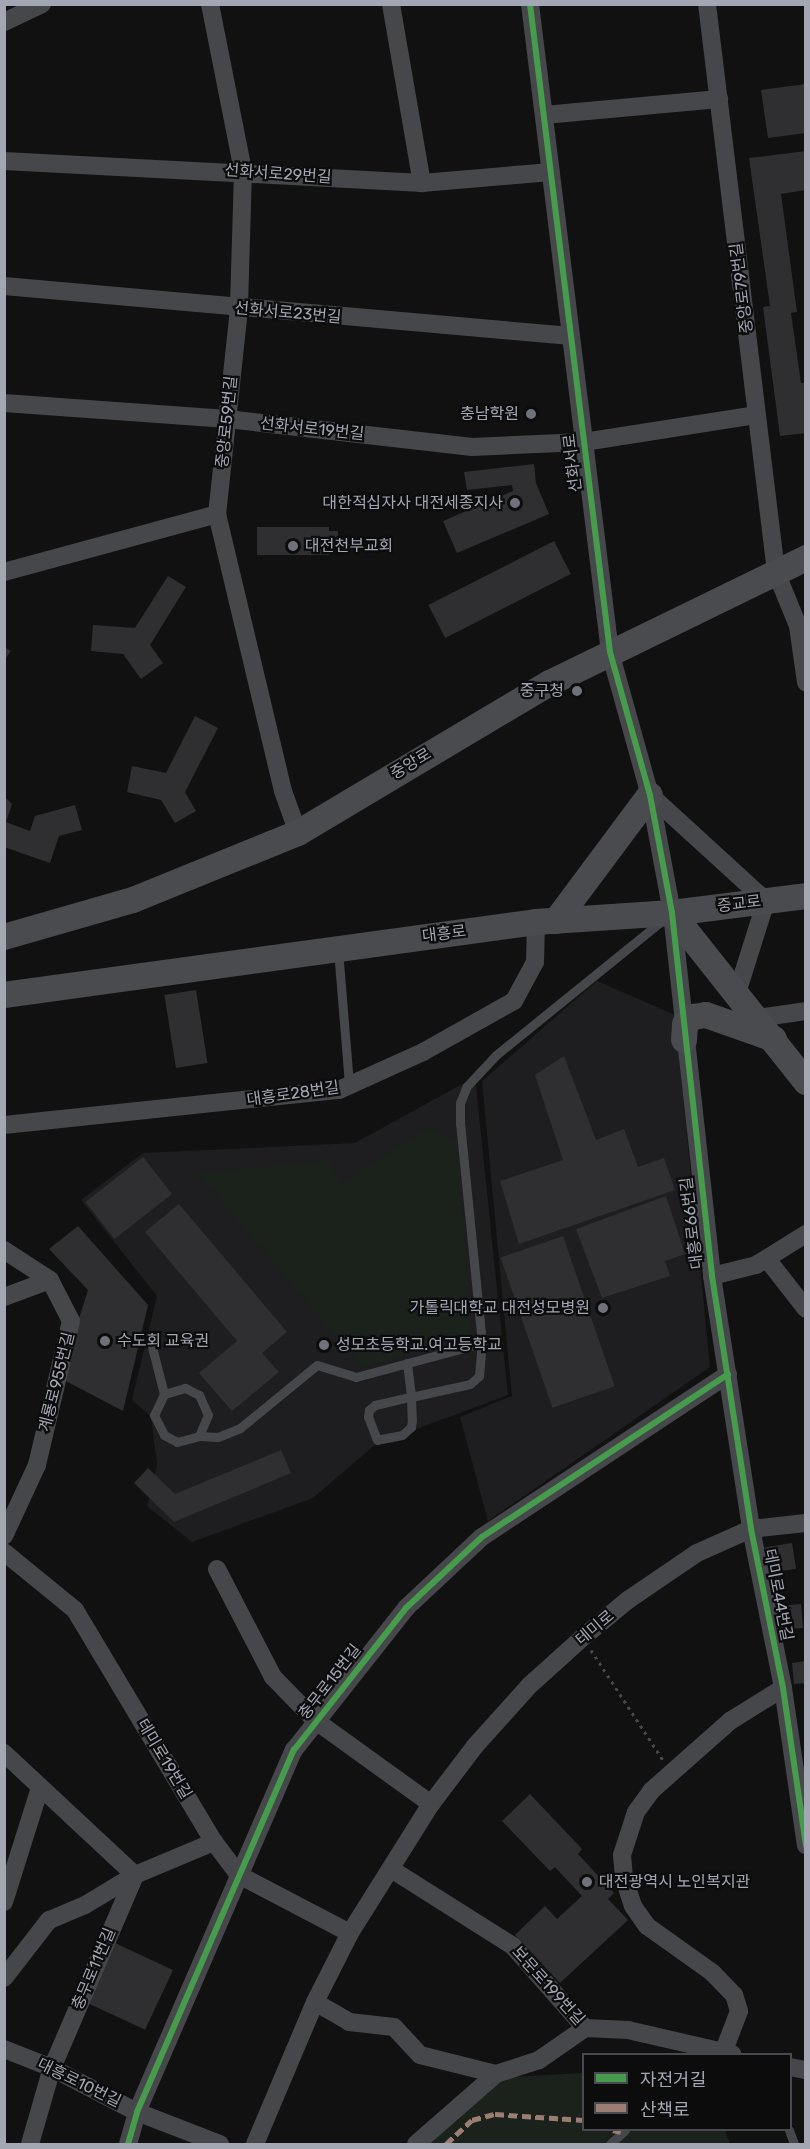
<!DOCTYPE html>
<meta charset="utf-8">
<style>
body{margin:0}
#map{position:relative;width:810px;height:2149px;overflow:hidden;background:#111112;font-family:Rubik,"Noto Sans KR",sans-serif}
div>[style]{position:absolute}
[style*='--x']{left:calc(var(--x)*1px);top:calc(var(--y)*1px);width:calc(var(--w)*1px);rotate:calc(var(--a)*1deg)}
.built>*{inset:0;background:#1e1e20}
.green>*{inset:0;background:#1b221c}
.building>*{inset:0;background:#2f2f31;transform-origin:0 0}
.path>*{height:3px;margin-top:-1.5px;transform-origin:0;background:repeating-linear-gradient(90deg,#47484c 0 3px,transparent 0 7.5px)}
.lane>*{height:9px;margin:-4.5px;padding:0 4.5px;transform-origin:4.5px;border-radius:4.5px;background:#46474a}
.street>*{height:18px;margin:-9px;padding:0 9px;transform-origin:9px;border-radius:9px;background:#46474a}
.secondary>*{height:26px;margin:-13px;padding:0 13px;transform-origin:13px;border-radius:13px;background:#4a4b4e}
.quiet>*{height:4.5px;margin-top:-2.25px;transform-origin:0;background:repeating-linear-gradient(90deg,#9b7d72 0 9px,transparent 0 13.5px)}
.cycleway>*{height:6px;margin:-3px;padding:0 3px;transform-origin:3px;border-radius:3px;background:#469c4c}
.dots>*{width:16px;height:16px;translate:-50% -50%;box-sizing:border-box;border:3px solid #0c0c0d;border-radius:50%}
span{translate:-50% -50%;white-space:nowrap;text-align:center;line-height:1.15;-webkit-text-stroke:4.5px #0c0c0d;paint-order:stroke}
.street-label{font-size:16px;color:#a2a7b3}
.poi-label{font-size:16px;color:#a2a7b3}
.right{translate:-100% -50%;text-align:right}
.left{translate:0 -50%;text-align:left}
.frame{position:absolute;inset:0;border:6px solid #a2a7b3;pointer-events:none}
.legend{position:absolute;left:582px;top:2053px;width:210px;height:78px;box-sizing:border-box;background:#0c0c0d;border:2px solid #484a4f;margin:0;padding:8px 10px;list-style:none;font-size:18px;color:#a2a7b3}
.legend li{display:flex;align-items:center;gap:12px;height:30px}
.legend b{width:30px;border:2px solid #484a4f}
</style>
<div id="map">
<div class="built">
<i style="clip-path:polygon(597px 981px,675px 1015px,710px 1367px,488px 1521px,460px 1417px,512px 1396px,482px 1081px)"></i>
<i style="clip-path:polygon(475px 1077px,508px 1395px,376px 1444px,313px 1498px,192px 1542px,147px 1506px,157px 1465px,151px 1417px,132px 1400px,157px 1296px,81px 1200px,143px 1153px,355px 1143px)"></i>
</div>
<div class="green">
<i style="clip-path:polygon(429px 1128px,458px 1145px,472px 1338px,362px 1367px,198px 1173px,328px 1160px,340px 1184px)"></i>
<i style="clip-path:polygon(583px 2073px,584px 2130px,725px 2130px,730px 2144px,426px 2144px,456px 2103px,512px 2077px)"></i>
</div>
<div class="building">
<i style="clip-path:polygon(806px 84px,806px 133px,768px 138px,761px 90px)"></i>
<i style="clip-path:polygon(806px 151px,806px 190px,781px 194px,797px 312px,791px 313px,801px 383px,806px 383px,806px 433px,780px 436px,763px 307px,770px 306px,749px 158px)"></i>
<i style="clip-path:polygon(534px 464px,536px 483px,549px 514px,457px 553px,443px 521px,513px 491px,512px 485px,467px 490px,464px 472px)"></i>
<i style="clip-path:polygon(257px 527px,329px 527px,329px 531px,338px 531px,338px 537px,328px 537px,329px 555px,257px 555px)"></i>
<i style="left:554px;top:541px;width:37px;height:141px;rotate:63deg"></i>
<i style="clip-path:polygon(168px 576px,186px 587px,150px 645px,163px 663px,141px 679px,123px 654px,91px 651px,93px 625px,135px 628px)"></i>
<i style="clip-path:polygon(4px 647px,11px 651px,4px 661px)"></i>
<i style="clip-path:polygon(195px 716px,218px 728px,185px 792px,196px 811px,175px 823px,161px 800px,127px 792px,132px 766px,166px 773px)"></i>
<i style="clip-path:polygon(4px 796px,12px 804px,6px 822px,30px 831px,35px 816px,75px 805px,82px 830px,59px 836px,50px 863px,4px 847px)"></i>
<i style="left:196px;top:990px;width:74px;height:32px;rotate:81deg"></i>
<i style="clip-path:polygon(564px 1056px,596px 1140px,624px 1129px,638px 1167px,664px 1158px,675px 1190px,519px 1244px,500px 1181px,563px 1160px,535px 1075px)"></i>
<i style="left:143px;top:1157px;width:47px;height:73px;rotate:52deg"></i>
<i style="clip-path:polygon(666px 1196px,685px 1254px,665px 1261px,670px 1276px,602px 1298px,576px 1229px)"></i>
<i style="clip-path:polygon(179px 1204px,287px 1332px,262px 1353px,279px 1372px,232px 1411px,199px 1373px,237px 1341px,145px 1232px)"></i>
<i style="clip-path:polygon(78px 1226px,148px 1305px,123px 1411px,60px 1378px,88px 1290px,49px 1249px)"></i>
<i style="left:563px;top:1236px;width:159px;height:66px;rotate:71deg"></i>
<i style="clip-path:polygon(281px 1450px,291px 1473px,174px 1522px,134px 1483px,148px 1468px,175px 1494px)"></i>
<i style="left:792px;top:1543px;width:26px;height:28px;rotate:81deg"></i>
<i style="left:801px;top:1604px;width:24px;height:24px;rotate:85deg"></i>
<i style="clip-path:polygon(806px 1661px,806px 1683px,794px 1684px,792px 1663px)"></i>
<i style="clip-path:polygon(530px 1794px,582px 1849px,578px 1854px,614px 1893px,608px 1899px,628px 1920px,560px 1983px,515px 1935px,545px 1906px,557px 1919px,582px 1896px,555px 1867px,550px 1871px,502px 1821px)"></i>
<i style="left:115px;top:1943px;width:64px;height:66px;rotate:25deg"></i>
</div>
<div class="path">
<i style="--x:591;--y:1650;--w:131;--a:56.8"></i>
</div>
<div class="lane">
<i style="--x:338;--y:950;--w:135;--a:85.3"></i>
<i style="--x:152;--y:1347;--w:49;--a:75.7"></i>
<i style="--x:407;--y:1363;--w:34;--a:83"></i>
<i style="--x:411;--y:1397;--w:23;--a:88"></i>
<i style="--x:412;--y:1420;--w:7;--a:98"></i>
<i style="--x:411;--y:1427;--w:12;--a:138"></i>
<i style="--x:402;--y:1435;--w:25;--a:169"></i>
<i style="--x:377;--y:1440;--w:25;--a:-111"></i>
<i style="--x:368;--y:1417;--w:7;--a:-82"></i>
<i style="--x:369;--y:1410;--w:8;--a:-40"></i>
<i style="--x:375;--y:1405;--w:37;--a:-13"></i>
<i style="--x:411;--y:1397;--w:60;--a:-12.4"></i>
<i style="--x:470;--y:1384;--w:12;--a:-42"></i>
<i style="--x:479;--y:1376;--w:33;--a:-85"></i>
<i style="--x:482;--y:1343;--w:220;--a:-95.7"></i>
<i style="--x:460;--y:1124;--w:21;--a:-90"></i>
<i style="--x:460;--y:1103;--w:18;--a:-68"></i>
<i style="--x:467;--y:1086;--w:42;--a:-46.9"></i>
<i style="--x:496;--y:1055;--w:215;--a:-39"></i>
<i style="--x:199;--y:1436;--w:23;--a:-67"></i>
<i style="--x:208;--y:1415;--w:22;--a:-114"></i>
<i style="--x:199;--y:1395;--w:16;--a:-153"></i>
<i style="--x:185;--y:1388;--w:22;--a:164"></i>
<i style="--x:164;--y:1394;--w:23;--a:115"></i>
<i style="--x:154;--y:1415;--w:22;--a:63"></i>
<i style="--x:164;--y:1435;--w:15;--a:28"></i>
<i style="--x:177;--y:1442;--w:23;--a:-15"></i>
<i style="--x:199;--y:1436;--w:19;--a:3"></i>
<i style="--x:218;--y:1437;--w:24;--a:-22"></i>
<i style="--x:240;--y:1428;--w:99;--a:-39.3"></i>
<i style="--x:317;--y:1365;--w:41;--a:17.1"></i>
<i style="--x:356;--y:1377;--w:131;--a:-15.1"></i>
<i style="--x:789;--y:2130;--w:15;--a:70"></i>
<i style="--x:610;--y:2144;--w:21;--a:-43"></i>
</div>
<div class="street">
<i style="--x:210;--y:4;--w:170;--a:78.8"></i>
<i style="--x:243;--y:171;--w:138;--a:91.7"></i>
<i style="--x:239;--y:309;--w:206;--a:96.1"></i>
<i style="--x:217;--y:514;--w:285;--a:76.6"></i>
<i style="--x:283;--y:791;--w:45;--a:70.3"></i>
<i style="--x:391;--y:4;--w:182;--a:80.2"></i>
<i style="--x:530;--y:4;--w:653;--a:82.96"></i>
<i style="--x:610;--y:652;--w:148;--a:74.4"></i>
<i style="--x:650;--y:795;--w:120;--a:79.4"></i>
<i style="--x:672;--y:913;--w:365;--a:83.7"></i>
<i style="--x:712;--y:1276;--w:256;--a:81.2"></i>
<i style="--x:751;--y:1529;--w:162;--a:78.6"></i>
<i style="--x:783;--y:1688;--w:159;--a:81.7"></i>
<i style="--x:707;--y:4;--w:572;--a:83.07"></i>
<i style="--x:776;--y:572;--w:58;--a:67.8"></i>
<i style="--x:798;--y:626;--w:57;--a:81.9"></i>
<i style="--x:4;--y:22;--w:42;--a:-25.3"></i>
<i style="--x:544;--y:115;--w:176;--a:-5.2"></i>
<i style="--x:4;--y:161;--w:419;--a:3"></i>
<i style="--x:422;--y:183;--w:129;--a:-4.9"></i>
<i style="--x:4;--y:286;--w:569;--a:5.04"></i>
<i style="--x:4;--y:403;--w:224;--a:4.1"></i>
<i style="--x:227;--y:419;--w:247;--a:6.5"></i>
<i style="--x:472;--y:447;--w:112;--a:-2.6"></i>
<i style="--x:584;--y:442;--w:175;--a:-8.9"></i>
<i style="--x:4;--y:572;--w:221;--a:-15.2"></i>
<i style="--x:650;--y:795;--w:157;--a:42.4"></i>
<i style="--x:766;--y:901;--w:96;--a:107.5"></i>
<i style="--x:757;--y:1018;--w:49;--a:-8.1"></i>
<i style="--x:4;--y:1125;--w:337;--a:-6"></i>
<i style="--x:339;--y:1090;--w:92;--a:-24.3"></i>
<i style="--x:423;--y:1052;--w:104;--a:-29.3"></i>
<i style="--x:514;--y:1001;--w:44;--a:-61.7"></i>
<i style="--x:535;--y:962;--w:40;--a:-88.6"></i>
<i style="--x:4;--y:1250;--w:55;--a:33.1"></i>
<i style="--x:50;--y:1280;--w:46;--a:62.9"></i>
<i style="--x:71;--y:1321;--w:148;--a:103.3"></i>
<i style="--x:37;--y:1465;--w:78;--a:114.9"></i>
<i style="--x:767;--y:1259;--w:63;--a:52"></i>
<i style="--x:712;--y:1276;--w:45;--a:-14"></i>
<i style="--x:756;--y:1265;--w:59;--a:-31.8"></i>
<i style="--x:4;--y:1297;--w:49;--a:-20.3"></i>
<i style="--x:4;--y:1552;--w:92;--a:39.2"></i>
<i style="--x:75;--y:1610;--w:270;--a:59.1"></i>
<i style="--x:214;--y:1842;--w:41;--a:52.9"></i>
<i style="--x:239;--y:1875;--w:125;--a:27.6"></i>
<i style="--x:217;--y:1569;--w:122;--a:62.6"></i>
<i style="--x:273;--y:1677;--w:62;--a:45.7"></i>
<i style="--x:316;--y:1721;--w:142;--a:35.8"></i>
<i style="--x:4;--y:1753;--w:179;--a:43"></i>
<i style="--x:135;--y:1875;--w:58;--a:149"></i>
<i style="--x:85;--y:1905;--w:39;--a:157"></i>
<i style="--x:49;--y:1920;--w:73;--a:127.8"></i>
<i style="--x:391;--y:1869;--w:144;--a:32.3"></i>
<i style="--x:513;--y:1946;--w:109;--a:48.7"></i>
<i style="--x:585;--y:2028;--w:43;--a:2.7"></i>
<i style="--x:628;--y:2030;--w:107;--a:13"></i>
<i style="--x:4;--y:1902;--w:120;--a:-72.5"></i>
<i style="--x:315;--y:2002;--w:39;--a:30"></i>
<i style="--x:349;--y:2022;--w:45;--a:6.3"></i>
<i style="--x:394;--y:2027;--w:38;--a:47"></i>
<i style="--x:420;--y:2055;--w:78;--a:14"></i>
<i style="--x:4;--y:2049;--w:52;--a:21.6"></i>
<i style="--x:52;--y:2068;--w:96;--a:27.4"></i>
<i style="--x:137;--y:2112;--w:89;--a:21.1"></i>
<i style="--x:723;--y:2053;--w:45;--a:-69.1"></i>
<i style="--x:739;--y:2011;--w:17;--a:-107"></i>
<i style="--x:734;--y:1995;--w:30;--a:-134"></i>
<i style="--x:713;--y:1973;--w:81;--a:-144.5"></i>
<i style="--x:647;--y:1926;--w:24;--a:-125"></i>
<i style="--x:633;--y:1906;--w:29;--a:-108"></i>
<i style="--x:624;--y:1878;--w:23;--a:-95"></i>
<i style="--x:622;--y:1855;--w:45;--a:-72"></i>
<i style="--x:636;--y:1812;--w:26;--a:-54"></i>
<i style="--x:651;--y:1791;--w:106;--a:-41.5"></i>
<i style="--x:730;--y:1721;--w:62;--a:-31.9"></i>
<i style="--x:790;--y:2067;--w:16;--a:11"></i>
<i style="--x:30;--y:2144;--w:79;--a:-73.9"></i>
<i style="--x:52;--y:2068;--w:210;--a:-66.7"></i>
<i style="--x:135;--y:1875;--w:86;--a:-22.7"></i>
<i style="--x:128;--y:2144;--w:33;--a:-74"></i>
<i style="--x:137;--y:2112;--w:395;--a:-66.6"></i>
<i style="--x:294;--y:1750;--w:181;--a:-51.7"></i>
<i style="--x:406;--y:1608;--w:104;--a:-43.1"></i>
<i style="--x:482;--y:1537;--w:295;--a:-33.5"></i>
<i style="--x:255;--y:2144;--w:154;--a:-67.1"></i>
<i style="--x:315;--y:2002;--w:77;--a:-63.1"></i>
<i style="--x:350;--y:1933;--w:152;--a:-57.9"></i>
<i style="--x:431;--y:1804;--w:73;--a:-52.8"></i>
<i style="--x:475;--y:1746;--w:82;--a:-48"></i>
<i style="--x:530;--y:1685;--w:70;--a:-42.1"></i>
<i style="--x:582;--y:1638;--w:60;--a:-39.6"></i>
<i style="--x:628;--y:1600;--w:83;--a:-34.3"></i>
<i style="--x:697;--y:1553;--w:59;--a:-24"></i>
<i style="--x:751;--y:1529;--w:55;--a:-6.2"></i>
<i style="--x:416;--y:2144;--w:106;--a:-41.2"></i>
<i style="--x:496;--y:2074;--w:45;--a:-18"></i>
<i style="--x:539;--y:2060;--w:56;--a:-34.8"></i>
</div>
<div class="secondary">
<i style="--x:672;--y:913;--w:216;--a:51.6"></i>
<i style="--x:556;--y:921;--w:157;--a:-53.3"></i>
<i style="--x:4;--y:937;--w:134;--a:-16"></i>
<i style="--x:133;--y:900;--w:178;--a:-22.1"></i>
<i style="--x:298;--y:833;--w:293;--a:-30.8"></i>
<i style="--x:550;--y:683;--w:285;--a:-26"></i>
<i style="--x:4;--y:995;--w:537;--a:-7.81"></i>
<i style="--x:536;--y:922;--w:136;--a:-3.8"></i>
<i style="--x:672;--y:913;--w:135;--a:-7.2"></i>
<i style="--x:684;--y:1040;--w:16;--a:-86"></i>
<i style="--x:685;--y:1024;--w:11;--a:-41"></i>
<i style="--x:693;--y:1017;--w:13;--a:-9"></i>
<i style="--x:706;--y:1015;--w:72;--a:19.4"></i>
</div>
<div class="quiet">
<i style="--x:613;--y:2130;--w:8;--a:14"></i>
<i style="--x:446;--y:2144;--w:35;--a:-43"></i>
<i style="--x:472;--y:2120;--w:24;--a:-15"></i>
<i style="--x:495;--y:2114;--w:89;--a:3.9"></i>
</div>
<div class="cycleway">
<i style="--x:530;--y:4;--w:653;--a:82.96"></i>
<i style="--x:610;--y:652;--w:148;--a:74.4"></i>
<i style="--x:650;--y:795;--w:120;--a:79.4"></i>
<i style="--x:672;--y:913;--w:365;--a:83.7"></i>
<i style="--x:712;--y:1276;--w:256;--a:81.2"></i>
<i style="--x:751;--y:1529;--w:162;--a:78.6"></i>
<i style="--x:783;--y:1688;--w:159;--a:81.7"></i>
<i style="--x:128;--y:2144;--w:33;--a:-74"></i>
<i style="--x:137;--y:2112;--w:395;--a:-66.6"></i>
<i style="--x:294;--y:1750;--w:181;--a:-51.7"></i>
<i style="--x:406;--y:1608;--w:104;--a:-43.1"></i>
<i style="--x:482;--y:1537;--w:295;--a:-33.5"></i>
</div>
<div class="dots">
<i style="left:531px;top:414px;background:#6f727b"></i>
<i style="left:515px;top:503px;background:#6f727b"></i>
<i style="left:293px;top:546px;background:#6f727b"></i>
<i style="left:577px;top:691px;background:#6f727b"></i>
<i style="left:603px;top:1308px;background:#6f727b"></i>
<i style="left:105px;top:1341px;background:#6f727b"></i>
<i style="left:324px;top:1345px;background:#6f727b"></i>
<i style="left:587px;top:1882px;background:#6f727b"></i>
</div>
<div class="street-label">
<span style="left:278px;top:174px;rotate:4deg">선화서로29번길</span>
<span style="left:742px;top:288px;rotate:-97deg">중앙로79번길</span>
<span style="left:288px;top:313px;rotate:5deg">선화서로23번길</span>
<span style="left:227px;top:422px;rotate:-84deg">중앙로59번길</span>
<span style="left:312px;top:429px;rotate:6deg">선화서로19번길</span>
<span style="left:573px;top:463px;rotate:-97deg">선화서로</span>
<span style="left:411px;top:764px;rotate:-31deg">중앙로</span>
<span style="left:739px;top:904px;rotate:-7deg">중교로</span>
<span style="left:444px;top:934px;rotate:-7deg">대흥로</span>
<span style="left:293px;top:1094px;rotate:-8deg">대흥로28번길</span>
<span style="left:692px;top:1223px;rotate:-97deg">대흥로66번길</span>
<span style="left:57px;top:1382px;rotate:-76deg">계룡로955번길</span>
<span style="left:778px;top:1595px;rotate:79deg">테미로44번길</span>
<span style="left:595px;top:1628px;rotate:-40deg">테미로</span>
<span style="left:330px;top:1682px;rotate:-52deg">충무로15번길</span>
<span style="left:164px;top:1759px;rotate:59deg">테미로19번길</span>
<span style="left:94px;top:1969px;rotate:-67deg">충무로11번길</span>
<span style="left:548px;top:1986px;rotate:48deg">보문로199번길</span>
<span style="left:79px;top:2083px;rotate:26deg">대흥로10번길</span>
</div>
<div class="poi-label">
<span class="right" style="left:519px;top:414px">충남학원</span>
<span class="right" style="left:503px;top:503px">대한적십자사 대전세종지사</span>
<span class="left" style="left:305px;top:546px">대전천부교회</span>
<span class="right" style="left:564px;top:691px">중구청</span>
<span class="right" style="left:590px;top:1308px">가톨릭대학교 대전성모병원</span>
<span class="left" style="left:117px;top:1341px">수도회 교육권</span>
<span class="left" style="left:336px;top:1345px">성모초등학교.여고등학교</span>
<span class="left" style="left:599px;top:1882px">대전광역시 노인복지관</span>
</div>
<div class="frame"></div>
<ul class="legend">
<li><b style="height:8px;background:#469c4c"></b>자전거길</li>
<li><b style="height:8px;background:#9b7d72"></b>산책로</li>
</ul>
</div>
